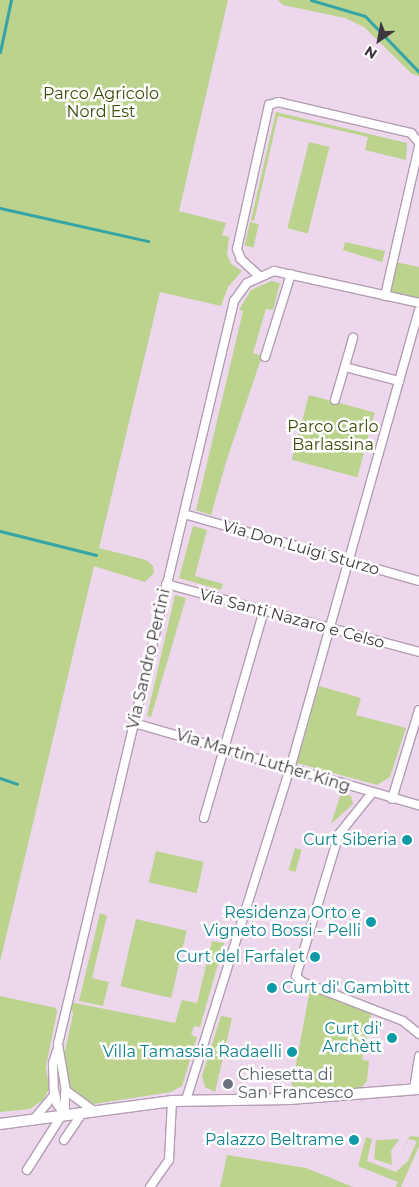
<!DOCTYPE html>
<meta charset="utf-8">
<style>
body{margin:0}
#map{position:relative;width:419px;height:1187px;overflow:hidden;background:#ecd7ed;font-family:Montserrat,sans-serif}
div>[style]{position:absolute}
[style*='--x']{left:calc(var(--x)*1px);top:calc(var(--y)*1px);width:calc(var(--w)*1px);rotate:calc(var(--a)*1deg)}
.green>*{inset:0;background:#bbd38c;transform-origin:0 0}
.stream>*{height:3px;margin:-1.5px;padding:0 1.5px;transform-origin:1.5px;border-radius:1.5px;background:#34a4a6}
.roads{filter:drop-shadow(1px 0 #b29eb3) drop-shadow(-1px 0 #b29eb3) drop-shadow(0 1px #b29eb3) drop-shadow(0 -1px #b29eb3)}
.street>*{height:8px;margin:-4px;padding:0 4px;transform-origin:4px;border-radius:4px;background:#fff}
.secondary>*{height:10px;margin:-5px;padding:0 5px;transform-origin:5px;border-radius:5px;background:#fff}
.dots>*{width:14px;height:14px;translate:-50% -50%;box-sizing:border-box;border:2px solid #fff;border-radius:50%}
span{translate:-50% -50%;white-space:nowrap;text-align:center;line-height:1.15;-webkit-text-stroke:5px #fff;paint-order:stroke}
.park-label{font-size:16px;color:#3b4c07}
.street-label{font-size:16px;color:#3f373f}
.culture-label{font-size:16px;color:#0d838f}
.right{translate:-100% -50%;text-align:right}
.left{translate:0 -50%;text-align:left}
.worship-label{font-size:16px;color:#5b616d}
.north{position:absolute;left:354px;top:15px;width:50px;height:50px;-webkit-text-stroke:4px #fff;paint-order:stroke;rotate:213deg;font-size:14px;font-weight:700;line-height:20px;text-align:center;color:#3f373f}
.north::after{content:'';display:block;margin:auto;width:18px;height:22px;background:#3f373f;clip-path:polygon(50% 0,100% 100%,50% 72%,0 100%)}
</style>
<div id="map">
<div class="green">
<i style="clip-path:polygon(0 0,228px 0,179px 211px,226px 223px,222px 235px,229px 237px,227px 254px,231px 264px,242px 271px,228px 287px,221px 306px,160px 292px,99px 548px,146px 560px,153px 566px,154px 573px,145px 582px,94px 566px,0 962px)"></i>
<i style="clip-path:polygon(278px 0,419px 0,419px 76px,412px 74px,364px 27px,345px 18px,283px 5px)"></i>
<i style="clip-path:polygon(276px 112px,407px 143px,406px 160px,365px 150px,368px 137px,278px 116px,254px 221px,251px 220px)"></i>
<i style="left:309px;top:142px;width:21px;height:89px;rotate:14deg"></i>
<i style="left:250px;top:222px;width:9px;height:24px;rotate:13deg"></i>
<i style="clip-path:polygon(345px 242px,385px 251px,382px 262px,343px 250px)"></i>
<i style="clip-path:polygon(395px 262px,419px 267px,419px 298px,389px 291px)"></i>
<i style="clip-path:polygon(271px 281px,280px 283px,273px 310px,266px 309px,253px 353px,262px 356px,226px 462px,211px 515px,196px 510px,243px 311px,239px 310px,251px 290px)"></i>
<i style="left:309px;top:395px;width:68px;height:67px;rotate:15deg"></i>
<i style="clip-path:polygon(193px 526px,207px 530px,195px 576px,223px 584px,221px 590px,179px 578px)"></i>
<i style="clip-path:polygon(175px 595px,186px 598px,151px 717px,147px 716px)"></i>
<i style="clip-path:polygon(319px 686px,361px 698px,356px 715px,406px 728px,390px 777px,377px 785px,297px 763px)"></i>
<i style="clip-path:polygon(341px 793px,351px 796px,353px 804px,331px 824px)"></i>
<i style="left:295px;top:848px;width:7px;height:23px;rotate:16deg"></i>
<i style="left:156px;top:851px;width:49px;height:32px;rotate:13deg"></i>
<i style="clip-path:polygon(100px 913px,107px 916px,92px 978px,109px 982px,103px 1006px,79px 1001px)"></i>
<i style="left:136px;top:919px;width:52px;height:69px;rotate:13deg"></i>
<i style="clip-path:polygon(212px 941px,224px 943px,200px 1027px,194px 1026px,191px 1035px,197px 1037px,182px 1086px,171px 1092px,94px 1104px,72px 1093px,64px 1056px,73px 1014px,70px 1002px,175px 1023px,182px 1000px,197px 1003px)"></i>
<i style="clip-path:polygon(310px 989px,372px 1010px,362px 1060px,369px 1061px,367px 1081px,359px 1090px,291px 1091px)"></i>
<i style="clip-path:polygon(0 996px,56px 1008px,57px 1012px,46px 1066px,49px 1089px,43px 1100px,30px 1109px,0 1112px)"></i>
<i style="clip-path:polygon(221px 1016px,232px 1018px,215px 1092px,205px 1087px,202px 1076px)"></i>
<i style="clip-path:polygon(410px 1136px,419px 1137px,419px 1146px,401px 1187px,396px 1187px,398px 1182px,358px 1166px,366px 1137px,372px 1139px,367px 1161px,396px 1172px,408px 1161px,417px 1141px,409px 1139px,401px 1152px)"></i>
<i style="clip-path:polygon(399px 1139px,391px 1151px,392px 1165px,374px 1159px,376px 1140px)"></i>
<i style="clip-path:polygon(227px 1155px,306px 1168px,353px 1187px,220px 1187px)"></i>
</div>
<div class="stream">
<i style="--x:311;--y:0;--w:56;--a:16.5"></i>
<i style="--x:365;--y:16;--w:78;--a:46"></i>
<i style="--x:0;--y:52;--w:53;--a:-78.1"></i>
<i style="--x:0;--y:208;--w:152;--a:12.6"></i>
<i style="--x:0;--y:531;--w:99;--a:14"></i>
<i style="--x:0;--y:778;--w:18;--a:19"></i>
</div>
<div class="roads">
<div class="street">
<i style="--x:259;--y:276;--w:25;--a:-137"></i>
<i style="--x:241;--y:259;--w:11;--a:-112"></i>
<i style="--x:237;--y:249;--w:148;--a:-77.5"></i>
<i style="--x:269;--y:105;--w:9;--a:-18"></i>
<i style="--x:278;--y:102;--w:137;--a:13.1"></i>
<i style="--x:411;--y:133;--w:13;--a:51"></i>
<i style="--x:385;--y:296;--w:154;--a:-77.2"></i>
<i style="--x:265;--y:357;--w:87;--a:-72.6"></i>
<i style="--x:345;--y:367;--w:56;--a:14.5"></i>
<i style="--x:335;--y:400;--w:65;--a:-73.8"></i>
<i style="--x:184;--y:514;--w:244;--a:15.9"></i>
<i style="--x:166;--y:584;--w:262;--a:15"></i>
<i style="--x:134;--y:723;--w:297;--a:16.1"></i>
<i style="--x:372;--y:793;--w:53;--a:128.8"></i>
<i style="--x:339;--y:834;--w:148;--a:106.8"></i>
<i style="--x:296;--y:976;--w:8;--a:45"></i>
<i style="--x:302;--y:982;--w:108;--a:21.1"></i>
<i style="--x:403;--y:1021;--w:21;--a:39"></i>
<i style="--x:392;--y:799;--w:93;--a:-73.1"></i>
<i style="--x:204;--y:818;--w:213;--a:-73.9"></i>
<i style="--x:414;--y:1089;--w:33;--a:-81"></i>
<i style="--x:55;--y:1093;--w:11;--a:80"></i>
<i style="--x:57;--y:1104;--w:14;--a:54"></i>
<i style="--x:186;--y:1100;--w:347;--a:-72.6"></i>
<i style="--x:290;--y:769;--w:476;--a:-74.3"></i>
<i style="--x:94;--y:1111;--w:34;--a:-144"></i>
<i style="--x:66;--y:1091;--w:48;--a:-99.7"></i>
<i style="--x:58;--y:1044;--w:764;--a:-76.67"></i>
<i style="--x:234;--y:301;--w:22;--a:-54"></i>
<i style="--x:247;--y:283;--w:30;--a:-24"></i>
<i style="--x:274;--y:271;--w:148;--a:12.4"></i>
<i style="--x:65;--y:1115;--w:23;--a:-90"></i>
<i style="--x:34;--y:1119;--w:31;--a:-50"></i>
<i style="--x:54;--y:1095;--w:32;--a:-92"></i>
<i style="--x:53;--y:1063;--w:13;--a:-72"></i>
<i style="--x:64;--y:1140;--w:32;--a:-56"></i>
<i style="--x:27;--y:1170;--w:65;--a:-57.5"></i>
<i style="--x:150;--y:1187;--w:33;--a:-55"></i>
<i style="--x:169;--y:1160;--w:59;--a:-87.1"></i>
</div>
<div class="secondary">
<i style="--x:0;--y:1124;--w:174;--a:-7.6"></i>
<i style="--x:172;--y:1101;--w:118;--a:-1"></i>
<i style="--x:290;--y:1099;--w:129;--a:-4.4"></i>
</div>
</div>
<div class="dots">
<i style="left:407px;top:840px;background:#0f9aa8"></i>
<i style="left:371px;top:922px;background:#0f9aa8"></i>
<i style="left:315px;top:957px;background:#0f9aa8"></i>
<i style="left:272px;top:988px;background:#0f9aa8"></i>
<i style="left:392px;top:1038px;background:#0f9aa8"></i>
<i style="left:292px;top:1052px;background:#0f9aa8"></i>
<i style="left:228px;top:1084px;background:#6b7280"></i>
<i style="left:354px;top:1140px;background:#0f9aa8"></i>
</div>
<div class="park-label">
<span style="left:101px;top:103px">Parco Agricolo<br>Nord Est</span>
<span style="left:333px;top:436px">Parco Carlo<br>Barlassina</span>
</div>
<div class="street-label">
<span style="left:301px;top:548px;rotate:16deg">Via Don Luigi Sturzo</span>
<span style="left:292px;top:619px;rotate:15deg">Via Santi Nazaro e Celso</span>
<span style="left:149px;top:659px;rotate:-77deg">Via Sandro Pertini</span>
<span style="left:263px;top:761px;rotate:17deg">Via Martin Luther King</span>
</div>
<div class="culture-label">
<span class="right" style="left:397px;top:840px">Curt Siberia</span>
<span class="right" style="left:361px;top:922px">Residenza Orto e<br>Vigneto Bossi - Pelli</span>
<span class="right" style="left:305px;top:957px">Curt del Farfalet</span>
<span class="left" style="left:282px;top:988px">Curt di' Gambìtt</span>
<span class="right" style="left:382px;top:1038px">Curt di'<br>Archètt</span>
<span class="right" style="left:282px;top:1052px">Villa Tamassia Radaelli</span>
<span class="right" style="left:344px;top:1140px">Palazzo Beltrame</span>
</div>
<div class="worship-label">
<span class="left" style="left:238px;top:1084px">Chiesetta di<br>San Francesco</span>
</div>
<div class="north">N</div>
</div>
